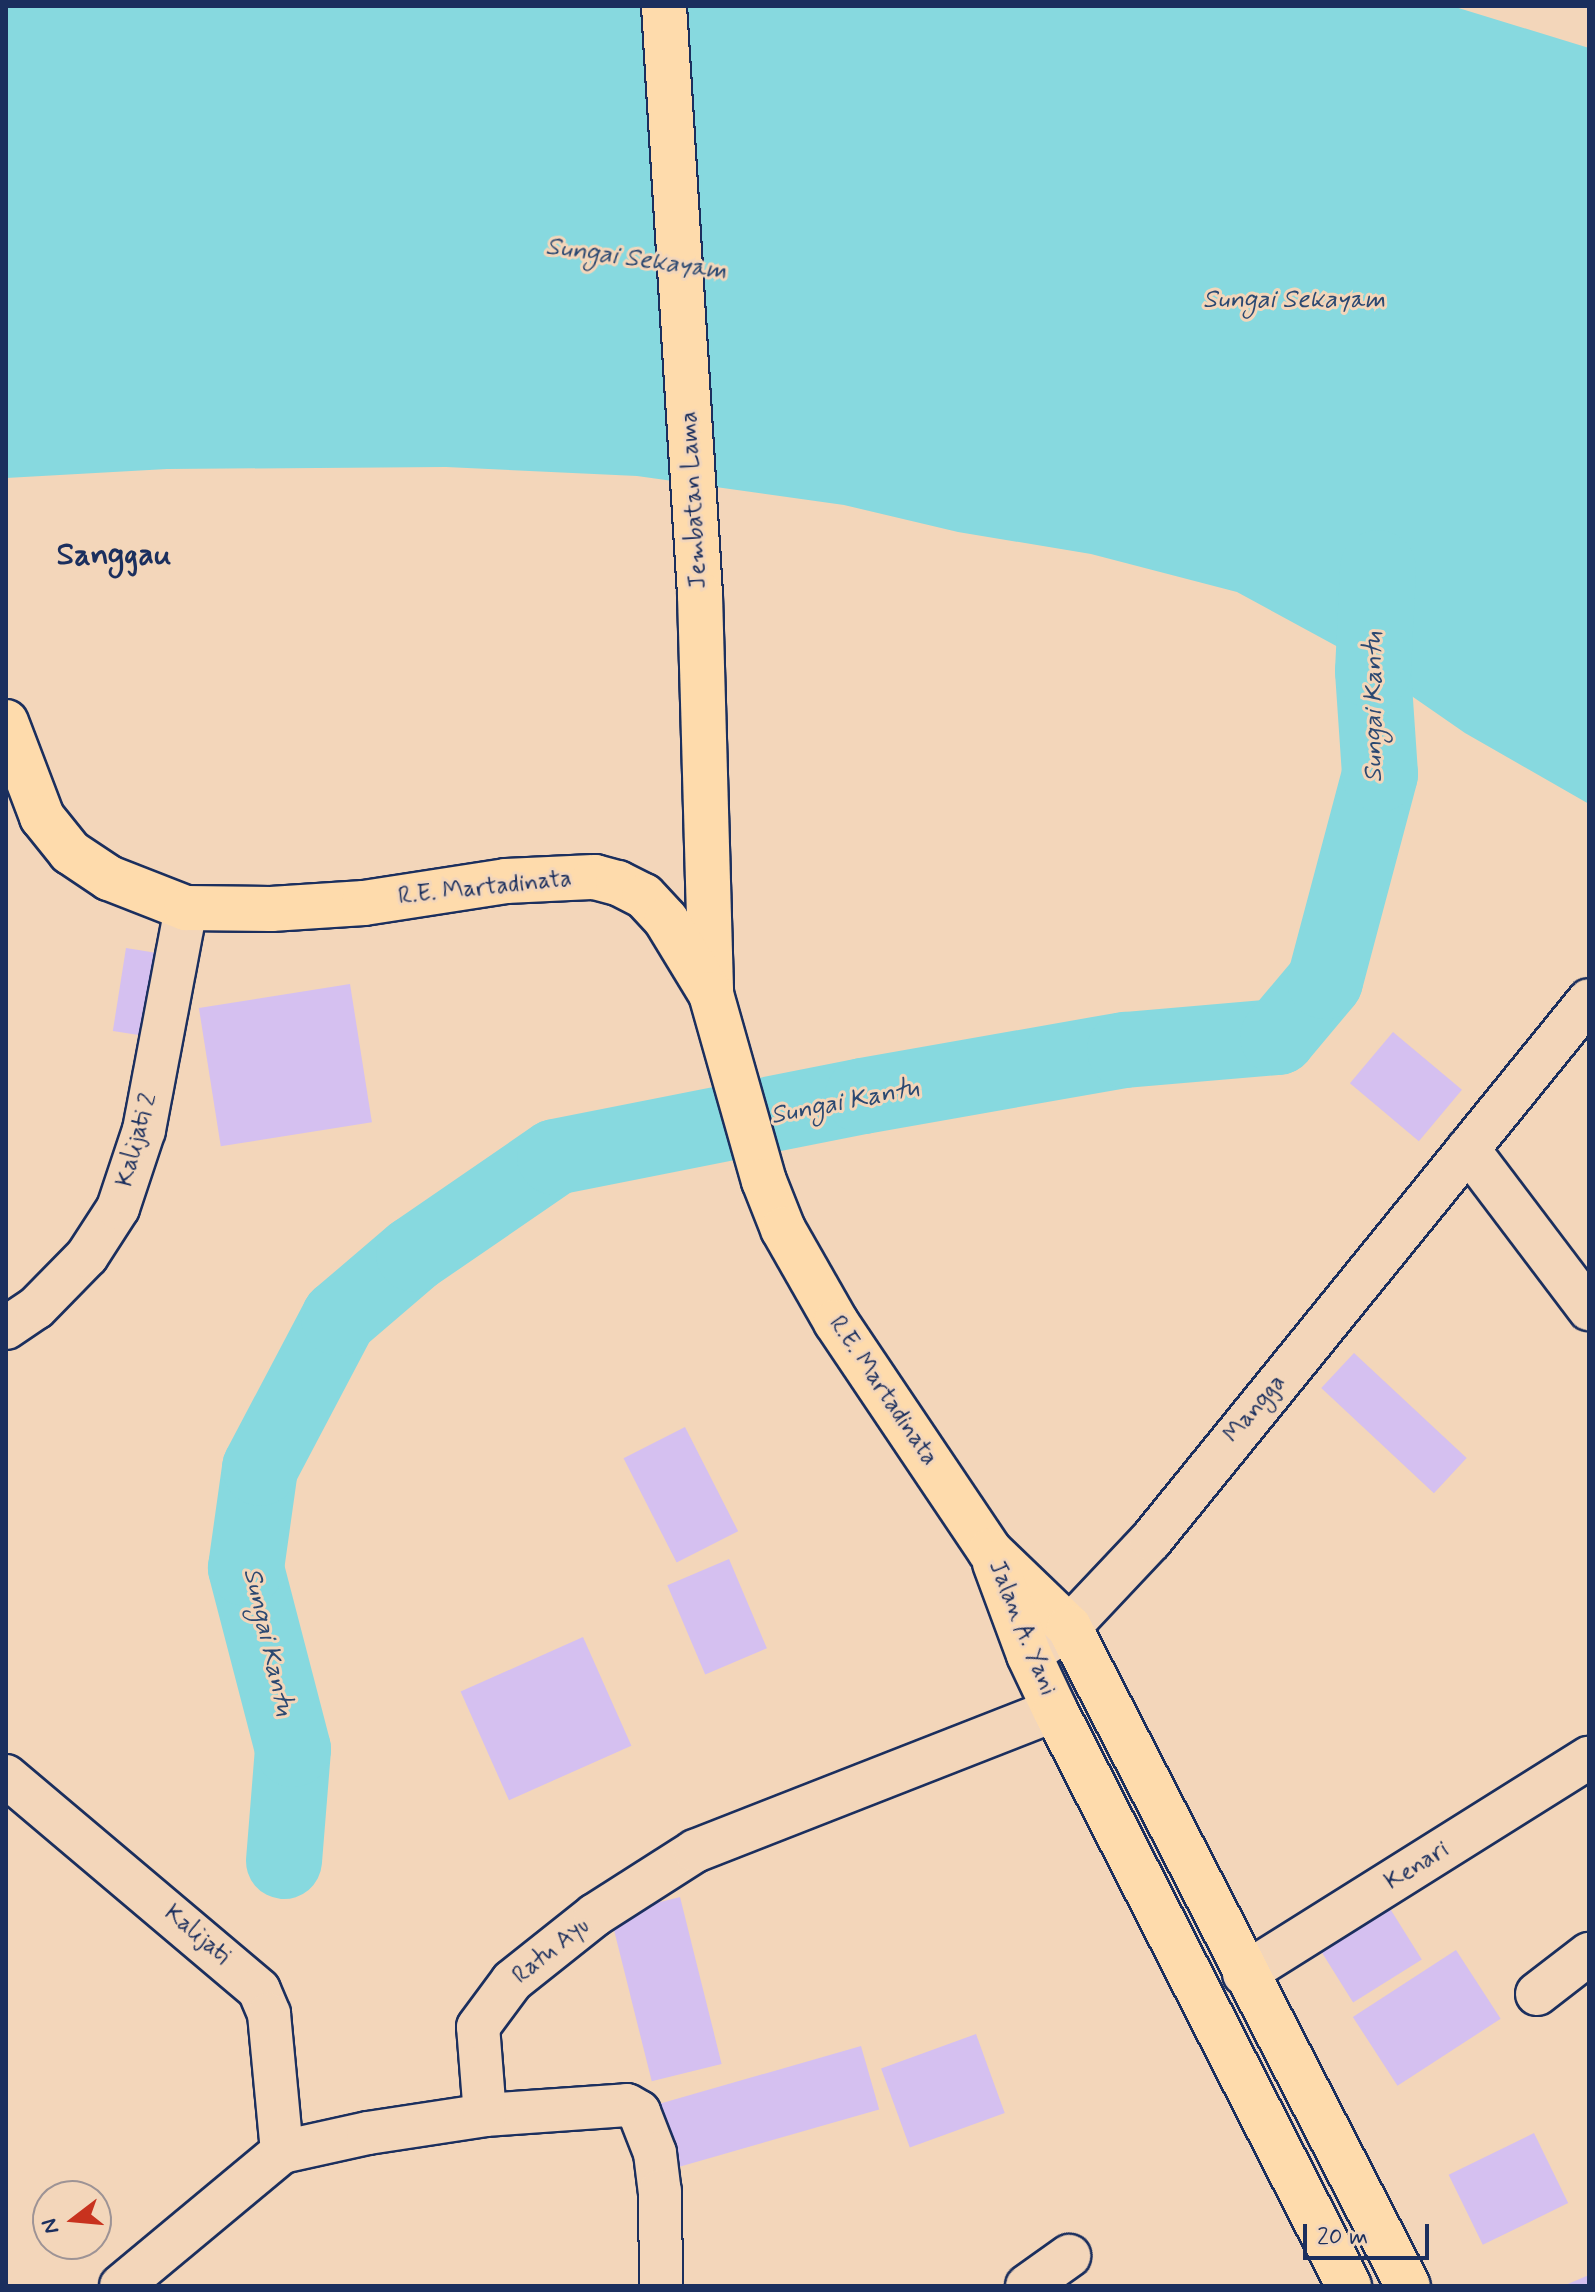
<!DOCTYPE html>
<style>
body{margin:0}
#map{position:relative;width:1595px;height:2292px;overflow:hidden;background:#f3d6ba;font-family:Mynerve,sans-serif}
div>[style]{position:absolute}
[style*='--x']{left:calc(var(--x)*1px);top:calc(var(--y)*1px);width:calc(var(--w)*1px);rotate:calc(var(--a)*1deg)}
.water>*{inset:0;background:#87d9df}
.river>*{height:76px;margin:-38px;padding:0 38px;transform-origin:38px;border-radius:38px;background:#87d9df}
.building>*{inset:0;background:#d5c0f0;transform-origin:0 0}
.roads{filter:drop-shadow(2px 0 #1b2f5e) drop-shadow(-2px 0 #1b2f5e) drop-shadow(0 2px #1b2f5e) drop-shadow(0 -2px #1b2f5e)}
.street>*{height:42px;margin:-21px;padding:0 21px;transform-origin:21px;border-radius:21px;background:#f3d6ba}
.highway>*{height:44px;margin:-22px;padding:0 22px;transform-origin:22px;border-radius:22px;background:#fedbac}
span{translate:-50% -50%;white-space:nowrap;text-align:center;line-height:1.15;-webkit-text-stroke:6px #f3d6ba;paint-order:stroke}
.street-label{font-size:24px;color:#1b2f5e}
.water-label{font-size:26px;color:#2b4871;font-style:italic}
.district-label{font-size:32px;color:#1b2f5e;font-weight:700}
.frame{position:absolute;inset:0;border:8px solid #1b2f5e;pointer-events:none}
.north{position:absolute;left:32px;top:2180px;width:80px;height:80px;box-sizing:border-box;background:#f3d6ba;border:2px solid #9d9395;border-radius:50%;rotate:254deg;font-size:22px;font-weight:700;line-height:32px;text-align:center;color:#1b2f5e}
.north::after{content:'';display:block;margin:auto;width:28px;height:36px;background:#c8321e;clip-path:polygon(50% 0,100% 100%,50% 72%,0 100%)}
.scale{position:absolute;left:1303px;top:2224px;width:126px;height:36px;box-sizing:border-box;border:4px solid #1b2f5e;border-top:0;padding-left:10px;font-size:24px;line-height:28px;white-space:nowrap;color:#1b2f5e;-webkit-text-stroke:6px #f3d6ba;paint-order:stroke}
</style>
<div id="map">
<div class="water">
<i style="clip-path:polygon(6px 6px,1452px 6px,1589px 48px,1589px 804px,1465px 733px,1351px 654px,1237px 592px,1091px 554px,958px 532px,844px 505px,637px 476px,446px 467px,167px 469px,6px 478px)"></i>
</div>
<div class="river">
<i style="--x:284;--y:1861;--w:112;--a:-85.4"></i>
<i style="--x:293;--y:1749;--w:187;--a:-104.6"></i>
<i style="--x:246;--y:1568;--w:101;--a:-82"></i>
<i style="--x:260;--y:1468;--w:170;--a:-62.2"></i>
<i style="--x:339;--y:1318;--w:99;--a:-40.5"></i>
<i style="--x:414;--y:1254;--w:171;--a:-34.5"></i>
<i style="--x:555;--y:1157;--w:314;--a:-11.2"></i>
<i style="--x:863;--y:1096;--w:266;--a:-10"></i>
<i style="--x:1125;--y:1050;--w:154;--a:-4.9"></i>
<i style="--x:1278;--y:1037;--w:73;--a:-50"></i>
<i style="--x:1325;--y:981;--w:214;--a:-75.1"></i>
<i style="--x:1380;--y:774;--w:103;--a:-93.9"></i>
<i style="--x:1373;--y:671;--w:103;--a:-87.2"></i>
</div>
<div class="building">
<i style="left:126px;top:948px;width:44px;height:84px;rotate:9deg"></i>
<i style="left:350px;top:984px;width:140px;height:153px;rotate:81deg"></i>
<i style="left:1393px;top:1032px;width:90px;height:67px;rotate:40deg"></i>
<i style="left:1354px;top:1353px;width:154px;height:48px;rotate:43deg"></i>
<i style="left:685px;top:1427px;width:117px;height:69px;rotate:63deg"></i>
<i style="left:729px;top:1559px;width:97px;height:67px;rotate:67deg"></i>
<i style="left:583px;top:1637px;width:119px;height:134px;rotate:66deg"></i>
<i style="left:680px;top:1897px;width:172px;height:72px;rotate:76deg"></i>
<i style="left:1389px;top:1907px;width:62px;height:81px;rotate:58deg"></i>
<i style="left:1456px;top:1950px;width:82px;height:123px;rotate:57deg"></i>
<i style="left:976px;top:2034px;width:84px;height:101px;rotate:70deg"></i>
<i style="left:861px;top:2046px;width:66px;height:214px;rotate:74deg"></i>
<i style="left:1534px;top:2133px;width:78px;height:95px;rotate:64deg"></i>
<i style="clip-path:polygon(1589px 2275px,1589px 2286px,1563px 2286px)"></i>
</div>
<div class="roads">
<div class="street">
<i style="--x:1468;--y:1149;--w:201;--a:52.9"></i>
<i style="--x:6;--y:1328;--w:36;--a:-34"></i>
<i style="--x:36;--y:1308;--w:73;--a:-45.6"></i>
<i style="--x:87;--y:1256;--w:57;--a:-57.1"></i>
<i style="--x:118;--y:1208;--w:82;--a:-71.6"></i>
<i style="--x:144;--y:1130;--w:226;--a:-79.3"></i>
<i style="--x:1029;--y:1655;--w:49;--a:-35"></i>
<i style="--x:1069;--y:1627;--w:120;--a:-46.7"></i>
<i style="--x:1151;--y:1540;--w:695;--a:-50.95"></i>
<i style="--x:6;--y:1776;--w:331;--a:40.2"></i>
<i style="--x:259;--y:1990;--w:26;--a:67"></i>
<i style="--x:269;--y:2014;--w:139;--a:84.6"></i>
<i style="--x:1244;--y:1974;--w:407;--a:-32.1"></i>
<i style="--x:1537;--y:1994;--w:66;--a:-37.6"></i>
<i style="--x:485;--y:2115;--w:142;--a:-4"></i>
<i style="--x:627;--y:2105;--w:14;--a:30"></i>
<i style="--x:639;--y:2112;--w:44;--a:68.7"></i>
<i style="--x:655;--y:2153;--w:38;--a:83"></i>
<i style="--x:660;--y:2191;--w:95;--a:89.4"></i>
<i style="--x:121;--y:2286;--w:209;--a:-39.8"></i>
<i style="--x:282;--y:2152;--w:88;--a:-12.5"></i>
<i style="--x:368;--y:2133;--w:118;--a:-8.7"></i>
<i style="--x:485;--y:2115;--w:88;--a:-94.5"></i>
<i style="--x:478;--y:2027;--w:57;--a:-53.5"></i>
<i style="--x:512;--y:1981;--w:106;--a:-38.5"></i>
<i style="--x:595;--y:1915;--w:119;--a:-32.6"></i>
<i style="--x:695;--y:1851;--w:387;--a:-21.4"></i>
<i style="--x:1027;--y:2286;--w:52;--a:-35.5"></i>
</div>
<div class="highway">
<i style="--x:664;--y:6;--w:590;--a:86.5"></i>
<i style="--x:700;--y:595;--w:397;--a:88.4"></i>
<i style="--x:6;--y:722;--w:102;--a:69.2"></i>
<i style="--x:42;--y:817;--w:45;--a:51.3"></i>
<i style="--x:70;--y:852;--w:47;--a:33.7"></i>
<i style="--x:109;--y:878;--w:83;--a:21.3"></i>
<i style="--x:186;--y:908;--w:85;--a:0.7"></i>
<i style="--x:271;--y:909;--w:93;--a:-3.7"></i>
<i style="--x:364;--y:903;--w:144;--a:-8.8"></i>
<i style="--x:506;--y:881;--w:89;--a:-2.6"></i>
<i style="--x:595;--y:877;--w:24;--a:15"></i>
<i style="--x:618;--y:883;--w:29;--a:27"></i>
<i style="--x:644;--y:896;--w:33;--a:47"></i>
<i style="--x:666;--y:920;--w:87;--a:58.7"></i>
<i style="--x:711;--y:994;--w:194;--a:74.2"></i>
<i style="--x:764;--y:1181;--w:52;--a:68.4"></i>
<i style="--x:783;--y:1229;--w:107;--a:60.3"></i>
<i style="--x:836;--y:1322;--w:276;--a:56.1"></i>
<i style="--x:990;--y:1551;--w:110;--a:43.9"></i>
<i style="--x:1069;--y:1627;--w:741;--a:62.78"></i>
<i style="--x:995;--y:1563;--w:98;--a:69.7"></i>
<i style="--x:1029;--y:1655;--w:61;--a:64.7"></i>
<i style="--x:1055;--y:1710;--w:647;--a:62.96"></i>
</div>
</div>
<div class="street-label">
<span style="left:694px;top:500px;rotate:-93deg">Jembatan Lama</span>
<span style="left:485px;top:888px;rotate:-6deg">R.E. Martadinata</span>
<span style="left:137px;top:1140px;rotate:-75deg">Kalijati 2</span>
<span style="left:883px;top:1391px;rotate:56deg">R.E. Martadinata</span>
<span style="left:1255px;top:1409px;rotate:-50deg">Mangga</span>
<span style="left:1022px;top:1628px;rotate:68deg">Jalan A. Yani</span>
<span style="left:1417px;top:1866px;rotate:-32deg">Kenari</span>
<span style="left:197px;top:1935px;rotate:40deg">Kalijati</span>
<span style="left:551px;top:1951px;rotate:-39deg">Ratu Ayu</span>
</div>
<div class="water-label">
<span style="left:636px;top:260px;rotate:8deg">Sungai Sekayam</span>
<span style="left:1294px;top:301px">Sungai Sekayam</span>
<span style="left:1375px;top:707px;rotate:-90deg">Sungai Kantu</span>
<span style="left:845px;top:1103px;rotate:-11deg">Sungai Kantu</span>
<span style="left:267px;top:1642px;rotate:77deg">Sungai Kantu</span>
</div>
<div class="district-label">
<span style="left:114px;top:555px">Sanggau</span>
</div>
<div class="frame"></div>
<div class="north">N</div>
<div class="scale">20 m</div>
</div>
